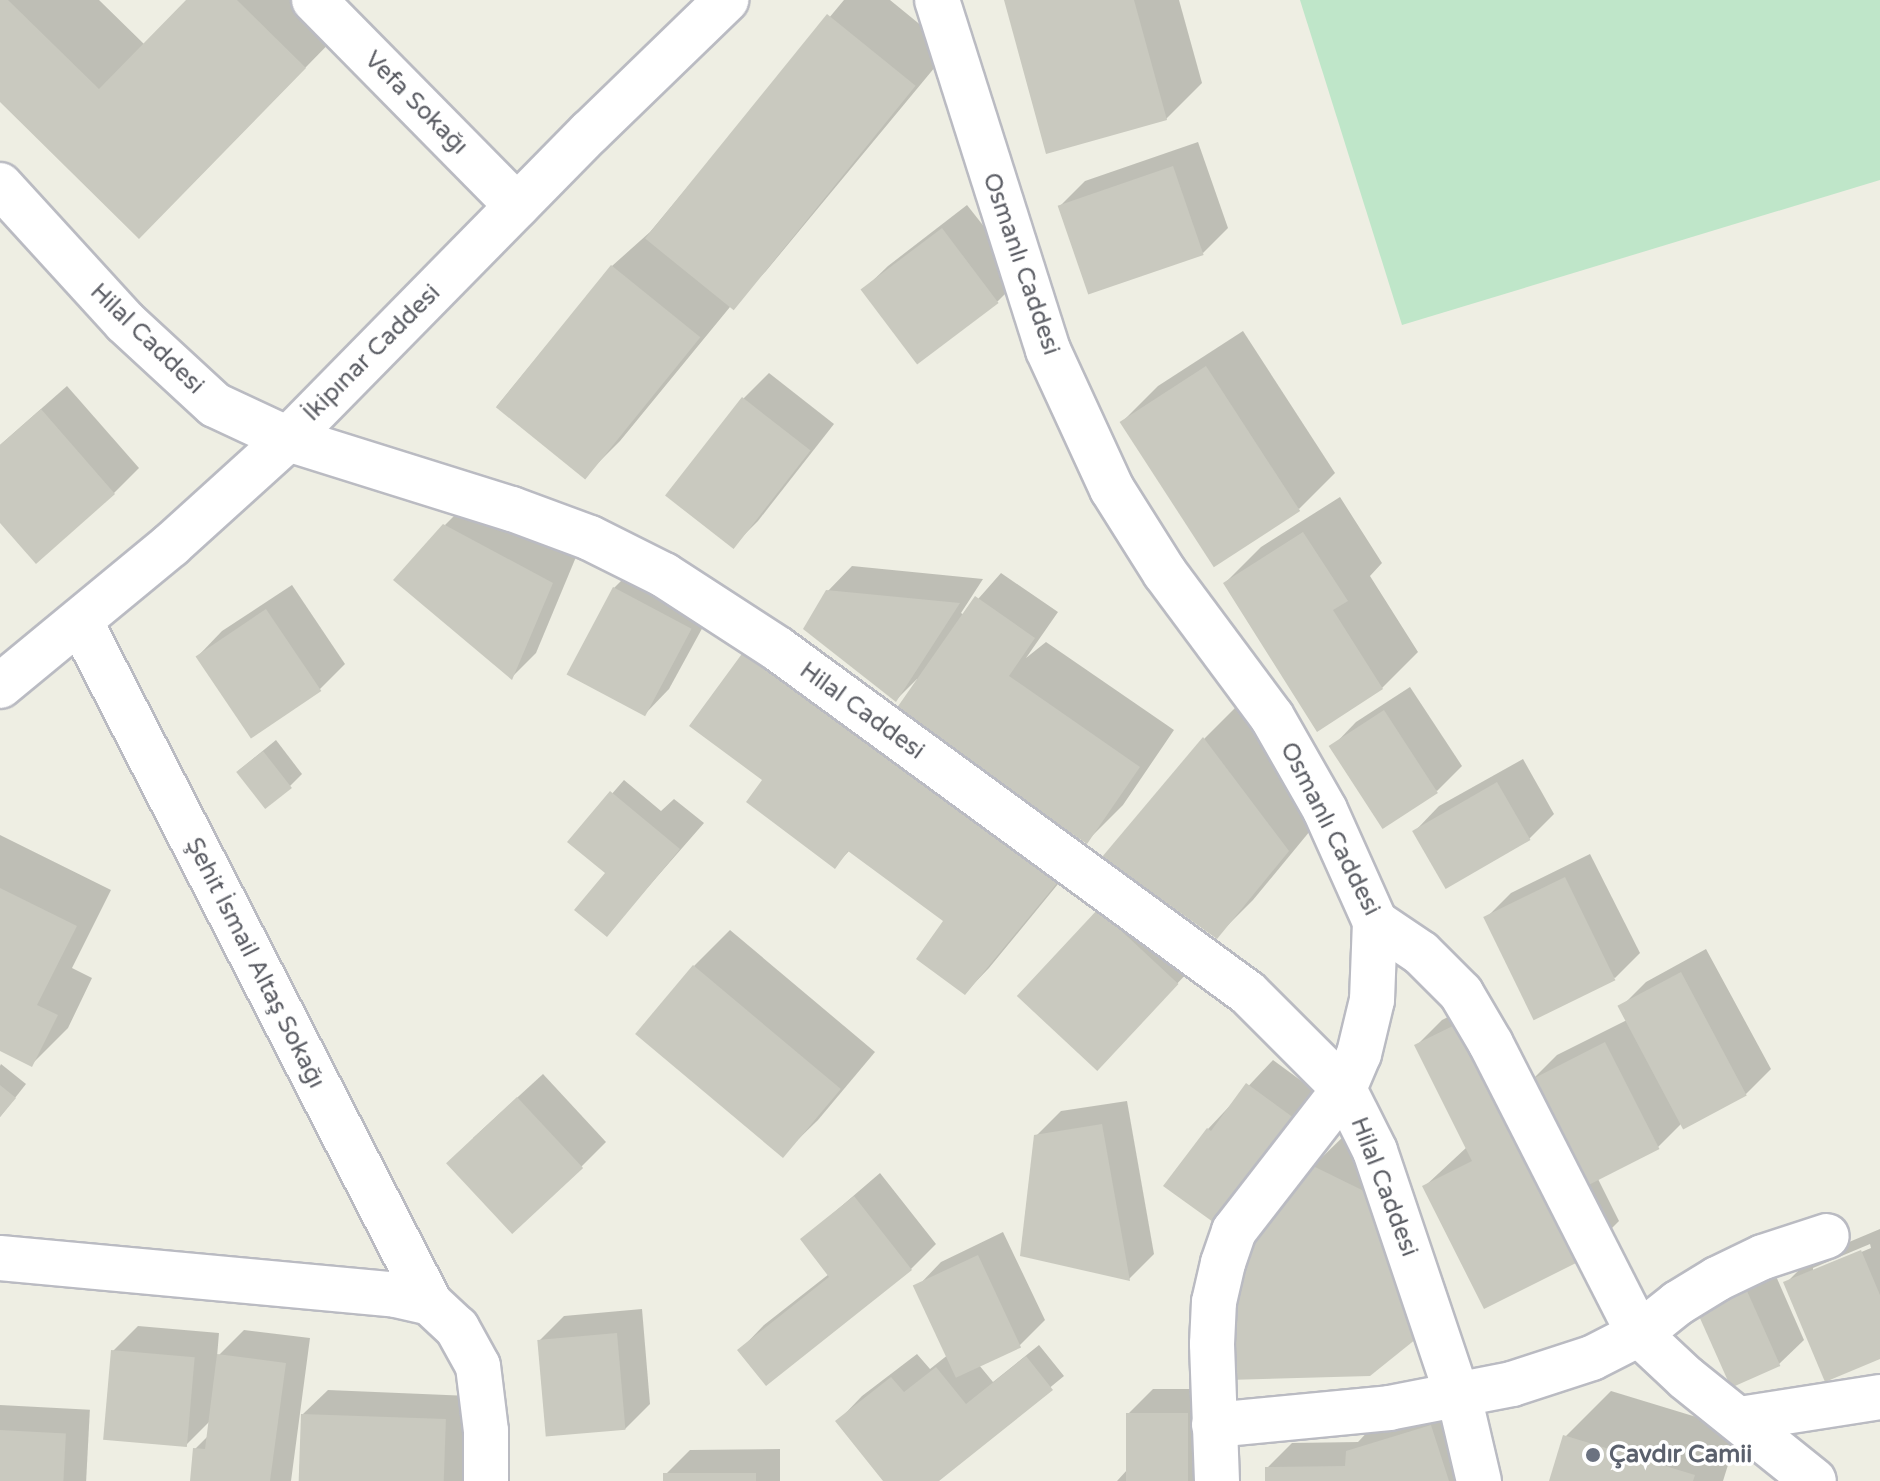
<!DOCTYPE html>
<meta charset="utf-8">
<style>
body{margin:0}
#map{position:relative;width:1880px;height:1481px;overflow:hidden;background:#eeeee3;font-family:"Varela Round",sans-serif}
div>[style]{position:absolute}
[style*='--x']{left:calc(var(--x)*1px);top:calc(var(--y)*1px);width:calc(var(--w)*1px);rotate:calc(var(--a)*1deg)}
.green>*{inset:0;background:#bfe6c9}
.shadow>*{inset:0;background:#0003;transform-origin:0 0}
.building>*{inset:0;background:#c9c9bf;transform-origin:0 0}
.roads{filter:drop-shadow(2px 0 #babbc2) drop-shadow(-2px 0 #babbc2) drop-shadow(0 2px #babbc2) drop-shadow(0 -2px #babbc2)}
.street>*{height:44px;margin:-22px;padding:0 22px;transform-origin:22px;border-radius:22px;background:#fff}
.secondary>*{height:44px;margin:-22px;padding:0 22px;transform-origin:22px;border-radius:22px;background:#fff}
.dots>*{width:22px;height:22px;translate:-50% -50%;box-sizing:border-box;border:4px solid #fff;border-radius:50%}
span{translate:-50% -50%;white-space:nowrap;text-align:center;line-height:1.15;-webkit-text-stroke:7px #fff;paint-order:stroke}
.street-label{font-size:24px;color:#5b5d64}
.worship-label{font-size:24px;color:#5b616d;font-weight:700}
.left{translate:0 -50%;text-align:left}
</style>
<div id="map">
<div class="green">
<i style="clip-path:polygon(1300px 0,1880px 0,1880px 180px,1402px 325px)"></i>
</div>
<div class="shadow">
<i style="clip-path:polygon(0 0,99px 0,145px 45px,188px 0,328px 0,350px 22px,185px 191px,0 99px)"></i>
<i style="clip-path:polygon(844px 0,890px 0,950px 49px,766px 271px,730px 307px,620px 441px,584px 477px,497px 406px,612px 266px,650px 232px)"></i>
<i style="clip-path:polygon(1006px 0,1179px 0,1202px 83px,1166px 119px)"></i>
<i style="clip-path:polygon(1198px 142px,1228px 228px,1203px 253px,1060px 206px,1085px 181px)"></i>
<i style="clip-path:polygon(967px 205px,1023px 276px,998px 301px,919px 362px,863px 290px,888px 266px)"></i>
<i style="clip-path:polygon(1243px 331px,1335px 473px,1299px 509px,1122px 422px,1158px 386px)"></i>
<i style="clip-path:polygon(769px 373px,834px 424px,758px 521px,733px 546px,668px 494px,744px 398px)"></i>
<i style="clip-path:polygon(67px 386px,139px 468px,114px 493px,0 520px,0 445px)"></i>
<i style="clip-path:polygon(1340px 497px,1382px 563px,1370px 576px,1418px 652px,1382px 688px,1225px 583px,1261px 547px)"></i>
<i style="clip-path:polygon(470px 500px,576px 557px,536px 653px,512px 677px,445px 525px)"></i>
<i style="clip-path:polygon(639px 563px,716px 603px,669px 689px,645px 714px,614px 588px)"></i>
<i style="clip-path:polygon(852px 566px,983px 579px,961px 613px,964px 615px,1001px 573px,1058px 612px,1026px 658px,1046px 642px,1174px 730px,1123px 805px,1087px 841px,917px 679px,896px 700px,827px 592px)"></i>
<i style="clip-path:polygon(292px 585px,345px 664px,320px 689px,251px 735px,198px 656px,222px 631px)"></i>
<i style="clip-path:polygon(746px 653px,1081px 856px,989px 968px,965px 993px,945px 921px,850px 850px,835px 866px)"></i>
<i style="clip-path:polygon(1410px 687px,1462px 766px,1437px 791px,1332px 747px,1356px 722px)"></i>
<i style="clip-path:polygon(1241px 702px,1324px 814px,1253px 900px,1217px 936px,1105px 856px,1205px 738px)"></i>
<i style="clip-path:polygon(276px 740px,302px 774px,290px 786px,238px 771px)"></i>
<i style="clip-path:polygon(1523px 759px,1554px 814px,1529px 839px,1415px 831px,1439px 806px)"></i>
<i style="clip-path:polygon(624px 780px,661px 811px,674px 799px,704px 823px,607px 934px,608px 873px,570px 842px)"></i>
<i style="clip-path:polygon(0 835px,111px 890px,72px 968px,92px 978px,68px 1028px,31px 1065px,0 1049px)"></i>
<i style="clip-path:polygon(1590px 854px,1640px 953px,1615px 978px,1486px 918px,1511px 893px)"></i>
<i style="clip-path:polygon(1100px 911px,1201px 958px,1122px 1043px)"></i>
<i style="clip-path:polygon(730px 930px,875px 1052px,818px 1120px,782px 1155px,694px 966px)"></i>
<i style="clip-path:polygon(1706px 949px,1771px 1069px,1746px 1094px,1686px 1127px,1683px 1122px,1658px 1147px,1598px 1179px,1619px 1221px,1583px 1257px,1425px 1186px,1467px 1147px,1417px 1045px,1442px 1020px,1490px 996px,1532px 1080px,1557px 1055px,1627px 1020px,1621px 1007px,1646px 982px)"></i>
<i style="clip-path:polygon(1273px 1060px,1322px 1096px,1220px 1225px,1208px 1129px)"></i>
<i style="clip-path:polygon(1px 1064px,26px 1084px,0 1117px,0 1066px)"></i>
<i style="clip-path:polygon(543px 1074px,606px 1142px,581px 1167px,473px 1138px)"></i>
<i style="clip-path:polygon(1127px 1101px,1154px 1254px,1129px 1279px,1036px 1136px,1061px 1111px)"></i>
<i style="clip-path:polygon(1349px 1131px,1400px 1155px,1451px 1301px,1414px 1337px,1312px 1167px)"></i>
<i style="clip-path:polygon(880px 1173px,936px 1244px,911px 1269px,766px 1383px,740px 1350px,764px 1325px,829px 1274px,802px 1240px)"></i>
<i style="clip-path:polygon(evenodd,1880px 1229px,1880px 1357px,1786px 1283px,1811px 1258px,1880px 1229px,1870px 1244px,1871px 1248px,1813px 1272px,1813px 1268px,1870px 1244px)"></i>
<i style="clip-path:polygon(1003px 1232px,1045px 1320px,1020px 1345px,979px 1365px,993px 1382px,1039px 1345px,1064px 1376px,936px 1481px,885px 1481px,838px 1421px,862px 1396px,917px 1354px,930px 1369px,949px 1354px,917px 1287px,941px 1262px)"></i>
<i style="clip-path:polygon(1772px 1267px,1804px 1340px,1779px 1364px,1700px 1313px)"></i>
<i style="clip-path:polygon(642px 1309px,650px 1404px,625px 1429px,539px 1341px,564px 1316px)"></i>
<i style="clip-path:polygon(138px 1326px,219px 1333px,217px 1357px,244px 1330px,310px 1338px,291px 1481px,192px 1481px,195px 1449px,208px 1436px,210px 1421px,186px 1445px,113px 1351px)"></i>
<i style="clip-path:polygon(1153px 1389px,1212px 1389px,1212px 1481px,1117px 1481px,1127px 1470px,1128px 1414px)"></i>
<i style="clip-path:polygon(328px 1390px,470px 1396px,466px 1481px,299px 1481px,303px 1414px)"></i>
<i style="clip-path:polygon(1611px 1391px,1739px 1430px,1723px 1481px,1551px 1481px,1565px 1437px)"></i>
<i style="clip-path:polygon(1456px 1401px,1481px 1481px,1267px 1481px,1267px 1468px,1292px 1443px,1358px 1442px,1373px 1426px)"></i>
<i style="left:0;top:1405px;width:90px;height:76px;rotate:3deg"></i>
<i style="clip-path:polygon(780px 1449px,780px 1481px,665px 1481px,665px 1475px,690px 1450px)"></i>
</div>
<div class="building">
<i style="clip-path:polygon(0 0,8px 0,99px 89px,186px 0,237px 0,306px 68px,139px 239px,0 102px)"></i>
<i style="clip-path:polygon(1004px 0,1134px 0,1167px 120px,1046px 154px)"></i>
<i style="left:827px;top:14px;width:114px;height:289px;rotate:39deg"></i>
<i style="left:1173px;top:166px;width:94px;height:122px;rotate:71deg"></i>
<i style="left:942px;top:228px;width:94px;height:102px;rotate:53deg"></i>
<i style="left:611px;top:265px;width:115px;height:183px;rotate:39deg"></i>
<i style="left:1206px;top:366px;width:173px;height:103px;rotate:57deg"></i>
<i style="left:742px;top:397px;width:87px;height:125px;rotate:38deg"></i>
<i style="clip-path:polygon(41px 409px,115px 494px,36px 564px,0 523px,0 445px)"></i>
<i style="clip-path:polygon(443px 524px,553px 583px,512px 680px,393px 580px)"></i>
<i style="clip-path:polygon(1303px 532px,1348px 601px,1333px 610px,1383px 689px,1317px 732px,1223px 583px)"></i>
<i style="left:613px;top:587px;width:89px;height:99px;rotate:28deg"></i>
<i style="clip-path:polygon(826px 590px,960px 603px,896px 702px,803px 629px)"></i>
<i style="clip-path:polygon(975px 596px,1035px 638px,1009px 676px,1140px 767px,1087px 844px,894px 712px)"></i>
<i style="left:266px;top:609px;width:99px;height:85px;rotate:56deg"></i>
<i style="clip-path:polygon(744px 651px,1058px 882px,965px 995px,916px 959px,943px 921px,848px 851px,835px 869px,746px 802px,762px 780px,689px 726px)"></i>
<i style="left:1384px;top:710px;width:99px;height:66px;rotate:57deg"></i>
<i style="clip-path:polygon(1203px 737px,1289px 851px,1217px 939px,1102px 857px)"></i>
<i style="left:263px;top:751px;width:47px;height:34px;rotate:52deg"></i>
<i style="left:1497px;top:782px;width:67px;height:98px;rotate:60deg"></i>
<i style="clip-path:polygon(610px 791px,680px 849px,607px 937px,574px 910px,605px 873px,567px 842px)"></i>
<i style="left:1565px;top:877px;width:115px;height:91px;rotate:64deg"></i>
<i style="clip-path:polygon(0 888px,77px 926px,37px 1005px,58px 1015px,32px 1067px,0 1051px)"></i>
<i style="left:1098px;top:909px;width:110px;height:119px;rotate:43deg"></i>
<i style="left:693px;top:965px;width:193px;height:90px;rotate:40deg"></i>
<i style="left:1681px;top:972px;width:140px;height:72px;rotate:62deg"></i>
<i style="clip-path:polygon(1465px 1020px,1584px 1259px,1484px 1309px,1422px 1186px,1472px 1161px,1414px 1045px)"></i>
<i style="left:1605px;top:1042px;width:120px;height:84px;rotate:63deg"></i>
<i style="clip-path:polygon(1246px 1083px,1298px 1121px,1220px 1227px,1163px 1186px,1207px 1128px,1211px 1131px)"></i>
<i style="clip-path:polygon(0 1085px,16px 1098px,0 1117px)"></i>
<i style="left:517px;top:1097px;width:97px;height:97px;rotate:47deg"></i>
<i style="clip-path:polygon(1102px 1124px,1130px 1281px,1020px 1256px,1034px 1135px)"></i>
<i style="clip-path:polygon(1311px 1165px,1364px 1191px,1416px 1339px,1370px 1376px,1227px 1380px,1246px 1241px)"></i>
<i style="clip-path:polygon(854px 1196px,912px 1270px,766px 1386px,737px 1350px,829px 1277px,800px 1239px)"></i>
<i style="clip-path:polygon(1861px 1250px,1880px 1295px,1880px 1359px,1825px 1382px,1783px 1282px)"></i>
<i style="left:978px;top:1255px;width:102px;height:72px;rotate:65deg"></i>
<i style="left:1747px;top:1291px;width:82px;height:54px;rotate:66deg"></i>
<i style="left:617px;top:1333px;width:97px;height:80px;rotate:85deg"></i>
<i style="left:111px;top:1350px;width:84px;height:90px;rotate:5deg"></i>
<i style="clip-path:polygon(217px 1354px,286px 1363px,270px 1481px,190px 1481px,193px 1448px,205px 1449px)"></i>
<i style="clip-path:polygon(1026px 1356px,1053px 1390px,939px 1481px,883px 1481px,835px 1421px,891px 1377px,904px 1392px,936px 1367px,966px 1404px)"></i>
<i style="left:1126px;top:1413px;width:62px;height:68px"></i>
<i style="left:301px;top:1414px;width:145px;height:67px;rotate:2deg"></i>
<i style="clip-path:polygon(1431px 1425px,1449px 1481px,1265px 1481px,1265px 1467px,1345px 1466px,1346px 1451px)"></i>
<i style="left:0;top:1430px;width:66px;height:51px;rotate:3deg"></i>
<i style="clip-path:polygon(1563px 1435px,1695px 1475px,1693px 1481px,1549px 1481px)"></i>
<i style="left:756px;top:1473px;width:8px;height:93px;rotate:90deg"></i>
</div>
<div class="roads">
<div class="street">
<i style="--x:314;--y:0;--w:289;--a:45.4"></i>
<i style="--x:81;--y:623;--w:764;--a:62.83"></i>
<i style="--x:1375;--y:922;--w:55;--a:34"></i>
<i style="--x:1421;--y:953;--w:57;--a:45"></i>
<i style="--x:1461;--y:993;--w:59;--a:59.5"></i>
<i style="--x:1491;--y:1044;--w:326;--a:63"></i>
<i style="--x:1639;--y:1334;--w:64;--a:43.1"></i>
<i style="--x:1686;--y:1378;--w:164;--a:38.8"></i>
<i style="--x:0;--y:1258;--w:398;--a:5.3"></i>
<i style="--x:396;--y:1295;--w:35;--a:13"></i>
<i style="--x:430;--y:1303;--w:37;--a:43"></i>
<i style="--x:457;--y:1328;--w:43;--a:61.1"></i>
<i style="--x:478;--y:1366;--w:65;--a:83"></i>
<i style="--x:486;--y:1431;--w:50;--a:90"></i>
<i style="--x:1740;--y:1419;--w:142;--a:-8.9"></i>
<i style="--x:1214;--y:1425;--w:176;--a:-5.5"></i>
<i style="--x:1389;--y:1408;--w:125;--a:-11"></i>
<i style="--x:1512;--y:1384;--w:84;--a:-18"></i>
<i style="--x:1592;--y:1358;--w:53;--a:-27.1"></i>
<i style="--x:1639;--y:1334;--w:50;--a:-38.5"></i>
<i style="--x:1678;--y:1303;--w:46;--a:-31.6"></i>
<i style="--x:1717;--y:1279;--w:51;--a:-25.6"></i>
<i style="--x:1763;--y:1257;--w:67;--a:-18.2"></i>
<i style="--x:1217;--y:1481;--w:137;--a:-92.1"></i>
<i style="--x:1212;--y:1344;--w:42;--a:-87.3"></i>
<i style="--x:1214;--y:1302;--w:40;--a:-77"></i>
<i style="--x:1223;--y:1263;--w:34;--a:-71"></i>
<i style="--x:1234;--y:1231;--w:180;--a:-52.2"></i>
<i style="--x:1344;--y:1089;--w:38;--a:-67"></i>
<i style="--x:1359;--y:1054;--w:56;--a:-76.5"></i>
<i style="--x:1372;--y:1000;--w:78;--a:-87.8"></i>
</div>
<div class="secondary">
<i style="--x:937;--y:0;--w:367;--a:72.4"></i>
<i style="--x:1048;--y:350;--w:153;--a:65.3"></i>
<i style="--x:1112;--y:489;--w:99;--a:57.8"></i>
<i style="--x:1165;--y:573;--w:179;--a:53.4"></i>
<i style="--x:1272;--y:717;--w:107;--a:60.3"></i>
<i style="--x:1325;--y:810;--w:123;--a:65.9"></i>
<i style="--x:0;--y:185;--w:185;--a:47.6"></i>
<i style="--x:125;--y:322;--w:122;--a:42.7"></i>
<i style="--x:215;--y:405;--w:81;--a:25"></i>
<i style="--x:288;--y:439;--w:235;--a:17.4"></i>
<i style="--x:512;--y:509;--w:83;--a:20.4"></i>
<i style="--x:590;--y:538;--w:83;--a:26.6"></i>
<i style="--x:664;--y:575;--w:136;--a:33"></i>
<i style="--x:778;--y:649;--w:582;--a:36.2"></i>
<i style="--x:1248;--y:993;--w:136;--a:45"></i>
<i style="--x:1344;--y:1089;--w:69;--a:63.4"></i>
<i style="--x:1375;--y:1151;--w:276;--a:71.4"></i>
<i style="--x:1463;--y:1413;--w:70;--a:76.8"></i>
<i style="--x:0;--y:686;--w:222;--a:-39.5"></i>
<i style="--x:171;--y:545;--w:158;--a:-42.2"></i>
<i style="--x:288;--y:439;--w:431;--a:-45.5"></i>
<i style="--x:590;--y:132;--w:190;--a:-44.1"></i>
</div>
</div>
<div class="dots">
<i style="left:1593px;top:1455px;background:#6b7280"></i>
</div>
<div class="street-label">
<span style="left:416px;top:103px;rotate:45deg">Vefa Sokağı</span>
<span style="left:1021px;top:264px;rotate:71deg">Osmanlı Caddesi</span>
<span style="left:147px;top:339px;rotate:44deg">Hilal Caddesi</span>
<span style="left:372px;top:353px;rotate:-45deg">İkipınar Caddesi</span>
<span style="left:862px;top:711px;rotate:36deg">Hilal Caddesi</span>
<span style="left:1330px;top:829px;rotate:63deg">Osmanlı Caddesi</span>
<span style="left:255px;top:963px;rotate:63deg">Şehit İsmail Altaş Sokağı</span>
<span style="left:1384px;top:1187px;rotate:69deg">Hilal Caddesi</span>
</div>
<div class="worship-label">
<span class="left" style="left:1609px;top:1455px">Çavdır Camii</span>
</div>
</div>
